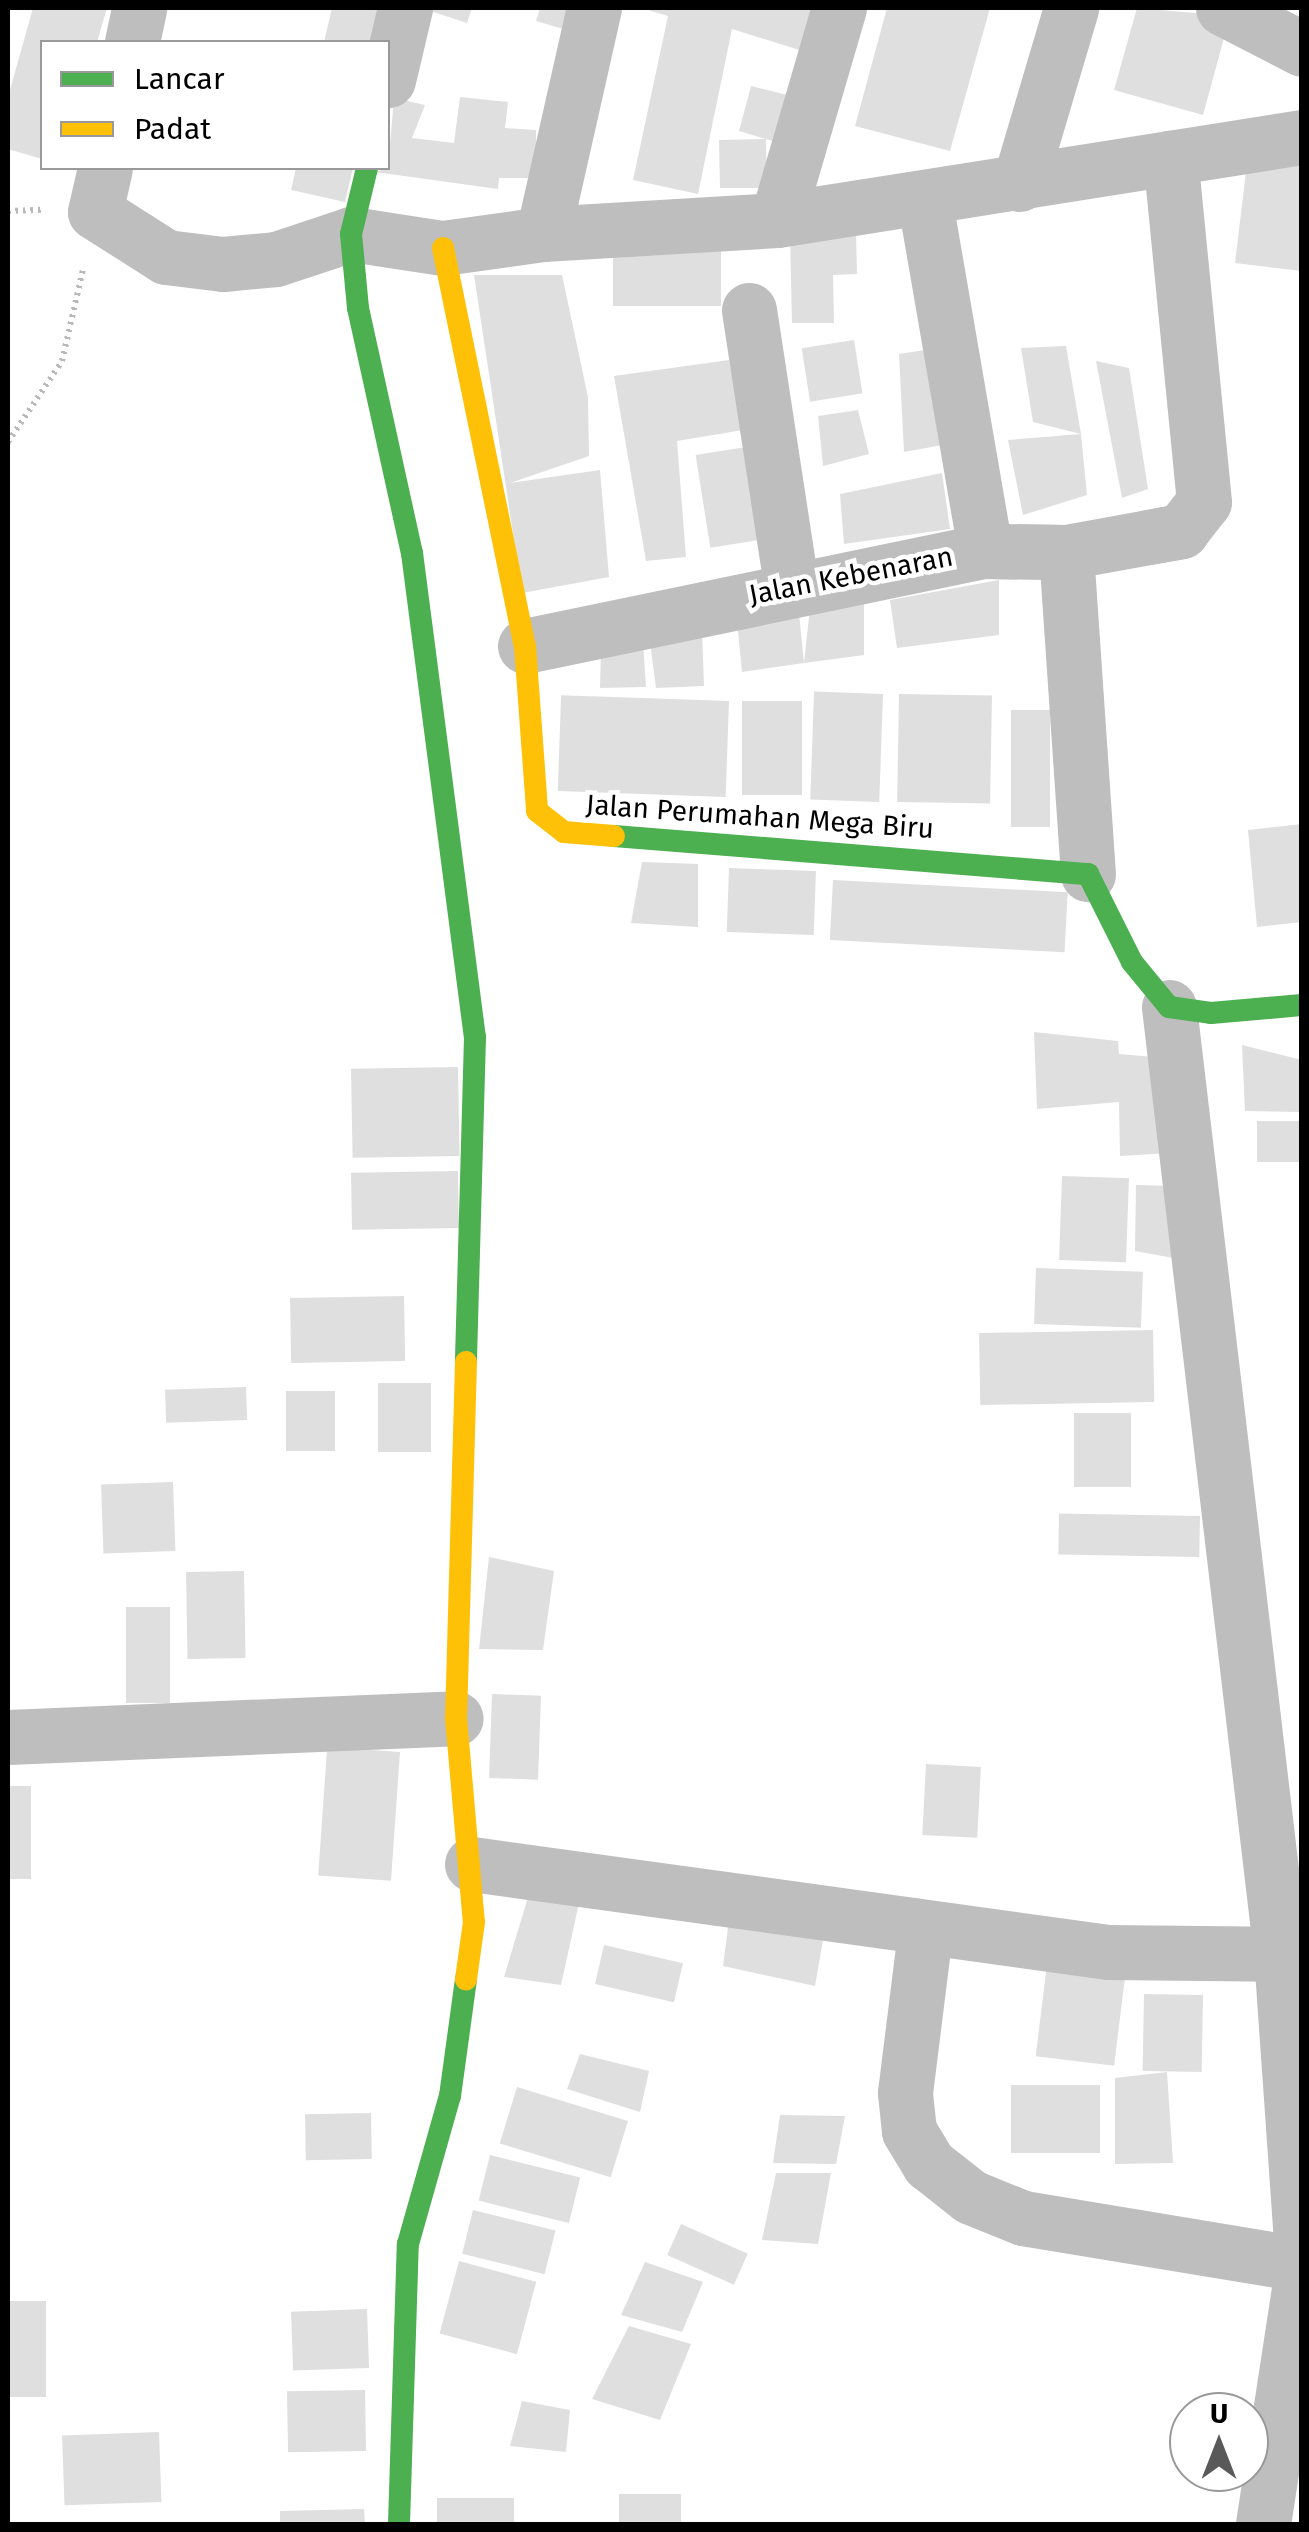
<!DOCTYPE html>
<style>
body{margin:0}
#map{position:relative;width:1309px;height:2532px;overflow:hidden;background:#fff;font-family:"Fira Sans",sans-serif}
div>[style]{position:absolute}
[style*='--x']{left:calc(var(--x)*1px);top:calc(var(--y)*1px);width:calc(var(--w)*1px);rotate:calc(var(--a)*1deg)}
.building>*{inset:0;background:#dfdfdf;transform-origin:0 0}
.path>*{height:6px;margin-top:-3px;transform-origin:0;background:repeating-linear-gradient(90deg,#b9b9b9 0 2.5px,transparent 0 7.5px)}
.street>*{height:55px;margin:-27.5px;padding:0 27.5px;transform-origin:27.5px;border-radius:27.5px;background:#bebebe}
.fast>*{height:22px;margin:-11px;padding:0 11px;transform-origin:11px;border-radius:11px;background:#4caf50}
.slow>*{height:22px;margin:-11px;padding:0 11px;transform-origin:11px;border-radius:11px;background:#ffc107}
span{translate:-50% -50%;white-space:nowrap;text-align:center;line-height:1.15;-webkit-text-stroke:9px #fff;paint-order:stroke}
.street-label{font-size:28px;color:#000}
.frame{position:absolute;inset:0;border:10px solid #000;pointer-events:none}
.legend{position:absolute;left:40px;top:40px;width:350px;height:130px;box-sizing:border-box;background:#fff;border:2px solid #999;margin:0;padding:12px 18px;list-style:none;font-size:30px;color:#000}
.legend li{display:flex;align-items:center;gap:20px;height:50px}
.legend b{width:50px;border:2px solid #999}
.north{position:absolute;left:1169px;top:2392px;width:100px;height:100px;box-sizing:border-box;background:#fff;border:2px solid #999;border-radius:50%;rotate:0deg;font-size:28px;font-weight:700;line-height:40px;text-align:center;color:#000}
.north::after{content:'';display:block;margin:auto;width:35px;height:45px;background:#595959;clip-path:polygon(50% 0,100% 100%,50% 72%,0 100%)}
</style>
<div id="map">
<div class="building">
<i style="clip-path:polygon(33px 8px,107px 8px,97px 42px,42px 42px,42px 159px,8px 149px,8px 97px)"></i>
<i style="clip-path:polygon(332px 8px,389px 8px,381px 42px,324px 42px)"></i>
<i style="clip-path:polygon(421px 8px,472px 8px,467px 23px)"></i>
<i style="clip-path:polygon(540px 8px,584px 8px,577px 33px,536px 21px)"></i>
<i style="clip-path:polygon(641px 8px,819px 8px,809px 53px,732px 29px,698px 194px,633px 180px,668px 16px)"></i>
<i style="clip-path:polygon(887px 8px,990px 8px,950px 151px,855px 126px)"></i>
<i style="clip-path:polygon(1137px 8px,1230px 16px,1203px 115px,1114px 90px)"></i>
<i style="clip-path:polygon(751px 86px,804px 99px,790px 146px,766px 139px,767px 188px,720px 188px,719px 140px,766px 139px,739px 131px)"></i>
<i style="clip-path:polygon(460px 97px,508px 102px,505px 128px,536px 130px,536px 178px,499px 178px,498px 189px,375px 172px,388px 168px,394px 98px,425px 105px,412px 138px,454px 143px)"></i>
<i style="clip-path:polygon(1249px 147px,1302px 153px,1302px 271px,1235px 263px)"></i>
<i style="clip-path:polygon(296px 168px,353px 168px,345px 202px,291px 190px)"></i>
<i style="clip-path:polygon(856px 232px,857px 274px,833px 275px,834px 323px,792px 323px,790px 234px)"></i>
<i style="left:613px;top:237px;width:108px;height:69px"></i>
<i style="clip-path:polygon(474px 275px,562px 275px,588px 397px,589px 456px,510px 483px,600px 470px,609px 577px,522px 593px)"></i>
<i style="left:854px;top:340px;width:54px;height:53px;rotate:81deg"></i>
<i style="clip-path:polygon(1066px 346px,1081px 434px,1033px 422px,1021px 348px)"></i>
<i style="clip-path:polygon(931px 349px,948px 444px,904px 452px,899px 354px)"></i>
<i style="clip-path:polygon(729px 360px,743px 430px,677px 441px,686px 557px,646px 561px,614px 376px)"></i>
<i style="clip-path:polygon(1096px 361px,1129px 368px,1148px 489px,1122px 498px)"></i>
<i style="clip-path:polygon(858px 410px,869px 454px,823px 466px,818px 416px)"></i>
<i style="clip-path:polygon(1081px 434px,1087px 495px,1023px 515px,1008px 440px)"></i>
<i style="left:746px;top:447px;width:94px;height:51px;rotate:81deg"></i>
<i style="clip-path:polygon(942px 473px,950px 529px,844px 544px,840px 494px)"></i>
<i style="clip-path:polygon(999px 580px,999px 635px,897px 648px,890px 600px)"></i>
<i style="clip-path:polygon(798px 603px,804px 663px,742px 672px,737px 622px)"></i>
<i style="clip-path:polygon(864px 603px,864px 655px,804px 663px,810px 608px)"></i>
<i style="clip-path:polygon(702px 629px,704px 686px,656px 688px,649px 635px)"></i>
<i style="clip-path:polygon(643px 642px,646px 687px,600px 688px,601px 649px)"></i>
<i style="left:883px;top:694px;width:108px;height:69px;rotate:92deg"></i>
<i style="left:899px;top:694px;width:93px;height:108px;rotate:1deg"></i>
<i style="left:729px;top:701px;width:96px;height:168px;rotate:92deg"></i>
<i style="left:802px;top:701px;width:94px;height:60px;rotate:90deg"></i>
<i style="left:1011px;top:710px;width:39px;height:117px"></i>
<i style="clip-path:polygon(1302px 824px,1302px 922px,1257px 927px,1248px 830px)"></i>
<i style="clip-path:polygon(642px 862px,698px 864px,698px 927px,631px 923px)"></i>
<i style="left:729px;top:868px;width:87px;height:64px;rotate:2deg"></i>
<i style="left:833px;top:880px;width:235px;height:60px;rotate:3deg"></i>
<i style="clip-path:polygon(1034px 1032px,1118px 1041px,1119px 1054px,1165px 1058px,1170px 1153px,1120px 1156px,1119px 1102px,1037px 1109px)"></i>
<i style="clip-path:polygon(1242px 1045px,1302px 1060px,1302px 1112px,1245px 1111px)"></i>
<i style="left:458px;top:1067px;width:89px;height:107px;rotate:89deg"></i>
<i style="left:1302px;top:1121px;width:41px;height:45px;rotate:90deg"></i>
<i style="left:458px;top:1171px;width:57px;height:107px;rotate:89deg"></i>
<i style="left:1062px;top:1176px;width:67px;height:84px;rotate:2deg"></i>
<i style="clip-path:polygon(1136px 1185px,1172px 1186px,1173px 1258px,1135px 1251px)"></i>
<i style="left:1036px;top:1268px;width:107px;height:56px;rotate:2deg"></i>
<i style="left:404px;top:1296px;width:65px;height:114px;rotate:89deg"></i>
<i style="left:1153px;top:1330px;width:72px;height:174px;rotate:89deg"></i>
<i style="left:378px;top:1383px;width:53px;height:69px"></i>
<i style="left:246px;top:1387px;width:33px;height:81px;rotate:88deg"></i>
<i style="left:286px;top:1391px;width:49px;height:60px"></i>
<i style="left:1074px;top:1413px;width:57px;height:74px"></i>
<i style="left:173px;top:1482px;width:69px;height:72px;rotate:88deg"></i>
<i style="left:1200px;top:1516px;width:41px;height:141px;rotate:91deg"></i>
<i style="clip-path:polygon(489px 1557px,554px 1571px,543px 1650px,479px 1649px)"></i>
<i style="left:244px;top:1571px;width:87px;height:58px;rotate:89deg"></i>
<i style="left:126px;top:1607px;width:44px;height:96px"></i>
<i style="left:492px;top:1694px;width:49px;height:84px;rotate:2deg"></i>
<i style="left:400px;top:1752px;width:129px;height:73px;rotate:94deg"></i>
<i style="left:926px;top:1764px;width:55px;height:71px;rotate:3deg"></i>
<i style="left:8px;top:1786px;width:23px;height:93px"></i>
<i style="clip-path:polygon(531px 1887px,581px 1894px,561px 1985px,504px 1977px)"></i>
<i style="clip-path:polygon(729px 1920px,824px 1934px,815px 1986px,723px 1966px)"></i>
<i style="left:604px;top:1945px;width:81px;height:40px;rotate:13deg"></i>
<i style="left:1048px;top:1956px;width:79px;height:101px;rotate:7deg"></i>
<i style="left:1144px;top:1994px;width:59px;height:77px;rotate:1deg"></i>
<i style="clip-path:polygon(580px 2054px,649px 2071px,640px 2112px,567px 2089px)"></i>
<i style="clip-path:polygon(1167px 2072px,1173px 2163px,1115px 2164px,1115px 2078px)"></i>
<i style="left:1100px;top:2085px;width:68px;height:89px;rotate:90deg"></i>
<i style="left:517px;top:2087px;width:116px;height:59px;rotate:17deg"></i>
<i style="left:371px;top:2113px;width:46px;height:66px;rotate:89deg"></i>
<i style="clip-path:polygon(780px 2115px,845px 2116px,836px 2164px,773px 2163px)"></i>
<i style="left:490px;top:2155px;width:93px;height:47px;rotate:14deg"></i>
<i style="clip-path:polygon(776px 2173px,831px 2173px,818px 2244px,762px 2240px)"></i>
<i style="left:473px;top:2210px;width:85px;height:45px;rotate:14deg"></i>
<i style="left:681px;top:2224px;width:73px;height:34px;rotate:24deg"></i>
<i style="left:459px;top:2261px;width:80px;height:75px;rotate:15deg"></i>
<i style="clip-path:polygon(645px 2262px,703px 2282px,682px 2332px,621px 2315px)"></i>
<i style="left:8px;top:2301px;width:38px;height:96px"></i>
<i style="left:367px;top:2309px;width:59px;height:76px;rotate:88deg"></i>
<i style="clip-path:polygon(629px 2326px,691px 2344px,660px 2420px,592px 2399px)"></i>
<i style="left:365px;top:2390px;width:61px;height:78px;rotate:89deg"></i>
<i style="clip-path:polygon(522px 2401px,570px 2410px,566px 2452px,510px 2446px)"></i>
<i style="left:159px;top:2432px;width:70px;height:97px;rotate:88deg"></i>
<i style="left:681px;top:2494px;width:30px;height:62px;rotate:90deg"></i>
<i style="left:514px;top:2498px;width:26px;height:77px;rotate:90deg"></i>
<i style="clip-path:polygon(364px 2509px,365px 2524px,280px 2524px,280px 2511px)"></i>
</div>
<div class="path">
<i style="--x:8;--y:211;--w:33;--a:-2"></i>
<i style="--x:8;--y:442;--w:97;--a:-56.3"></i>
<i style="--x:62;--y:361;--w:94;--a:-77.1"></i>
</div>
<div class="street">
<i style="--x:1223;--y:8;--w:89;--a:27.4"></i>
<i style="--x:132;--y:42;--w:35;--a:-78"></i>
<i style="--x:388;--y:80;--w:74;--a:-76.7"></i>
<i style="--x:105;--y:168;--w:45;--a:102.8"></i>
<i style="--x:95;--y:212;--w:84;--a:32.4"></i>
<i style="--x:166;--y:257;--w:57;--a:7"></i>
<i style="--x:223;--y:264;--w:53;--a:-5.4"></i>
<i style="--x:276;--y:259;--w:79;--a:-18.4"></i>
<i style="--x:351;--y:234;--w:93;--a:8.7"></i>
<i style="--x:443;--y:248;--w:101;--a:-8"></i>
<i style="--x:543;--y:234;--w:234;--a:-3.4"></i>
<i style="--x:777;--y:220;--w:532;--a:-8.98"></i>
<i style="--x:1019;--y:184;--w:184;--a:-73.5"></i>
<i style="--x:925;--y:202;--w:354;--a:80.2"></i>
<i style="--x:985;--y:551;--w:81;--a:0.7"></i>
<i style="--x:1066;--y:552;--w:323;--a:86.1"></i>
<i style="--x:777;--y:220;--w:221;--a:-73.7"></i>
<i style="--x:543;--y:234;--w:232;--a:-77.3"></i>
<i style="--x:749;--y:310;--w:278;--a:81.3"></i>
<i style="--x:1148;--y:537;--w:34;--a:-10"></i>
<i style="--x:1181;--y:531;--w:37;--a:-52"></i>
<i style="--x:1204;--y:502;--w:346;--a:-95.6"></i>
<i style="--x:525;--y:646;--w:470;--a:-11.7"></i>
<i style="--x:985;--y:551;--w:81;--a:0.7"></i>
<i style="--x:1066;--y:552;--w:117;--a:-10.3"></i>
<i style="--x:1169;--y:1007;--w:955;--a:83.26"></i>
<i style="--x:1281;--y:1955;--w:302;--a:86"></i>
<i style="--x:8;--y:1737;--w:448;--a:-2.4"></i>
<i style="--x:472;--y:1864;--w:642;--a:7.88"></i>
<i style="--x:1108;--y:1952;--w:194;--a:0.6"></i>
<i style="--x:925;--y:1932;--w:162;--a:97.1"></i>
<i style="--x:905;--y:2093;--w:38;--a:84"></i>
<i style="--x:909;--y:2131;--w:39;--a:59"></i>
<i style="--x:929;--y:2164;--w:53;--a:38.2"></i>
<i style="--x:971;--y:2197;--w:56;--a:22"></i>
<i style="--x:1023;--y:2218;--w:283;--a:9.4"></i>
<i style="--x:1263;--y:2524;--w:259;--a:-81.3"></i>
</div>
<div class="fast">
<i style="--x:367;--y:168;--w:68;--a:103.6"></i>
<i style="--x:351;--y:234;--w:74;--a:84.6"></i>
<i style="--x:358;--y:308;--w:251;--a:77.6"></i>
<i style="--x:412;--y:553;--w:488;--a:82.6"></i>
<i style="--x:475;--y:1037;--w:325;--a:91.6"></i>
<i style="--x:614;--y:836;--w:476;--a:4.6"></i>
<i style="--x:1088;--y:874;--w:98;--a:63.4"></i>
<i style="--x:1132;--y:962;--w:58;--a:50.6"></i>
<i style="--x:1169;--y:1007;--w:42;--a:8.1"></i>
<i style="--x:1211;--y:1013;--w:91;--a:-5"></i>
<i style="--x:399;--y:2524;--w:280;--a:-88.2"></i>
<i style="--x:408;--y:2244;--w:154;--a:-74.2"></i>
<i style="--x:450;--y:2096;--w:118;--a:-82.2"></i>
</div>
<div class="slow">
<i style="--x:443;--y:248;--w:406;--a:78.4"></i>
<i style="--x:525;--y:646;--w:165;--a:85.8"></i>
<i style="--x:537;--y:811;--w:34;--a:38"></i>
<i style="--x:564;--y:832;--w:50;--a:4.6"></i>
<i style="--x:466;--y:1362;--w:356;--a:91.6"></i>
<i style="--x:456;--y:1718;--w:205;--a:85"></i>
<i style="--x:474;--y:1922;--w:58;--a:98"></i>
</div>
<div class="street-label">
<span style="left:851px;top:576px;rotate:-11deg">Jalan Kebenaran</span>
<span style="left:760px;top:817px;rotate:4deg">Jalan Perumahan Mega Biru</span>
</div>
<div class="frame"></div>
<ul class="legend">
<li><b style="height:12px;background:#4caf50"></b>Lancar</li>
<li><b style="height:12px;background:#ffc107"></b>Padat</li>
</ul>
<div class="north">U</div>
</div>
